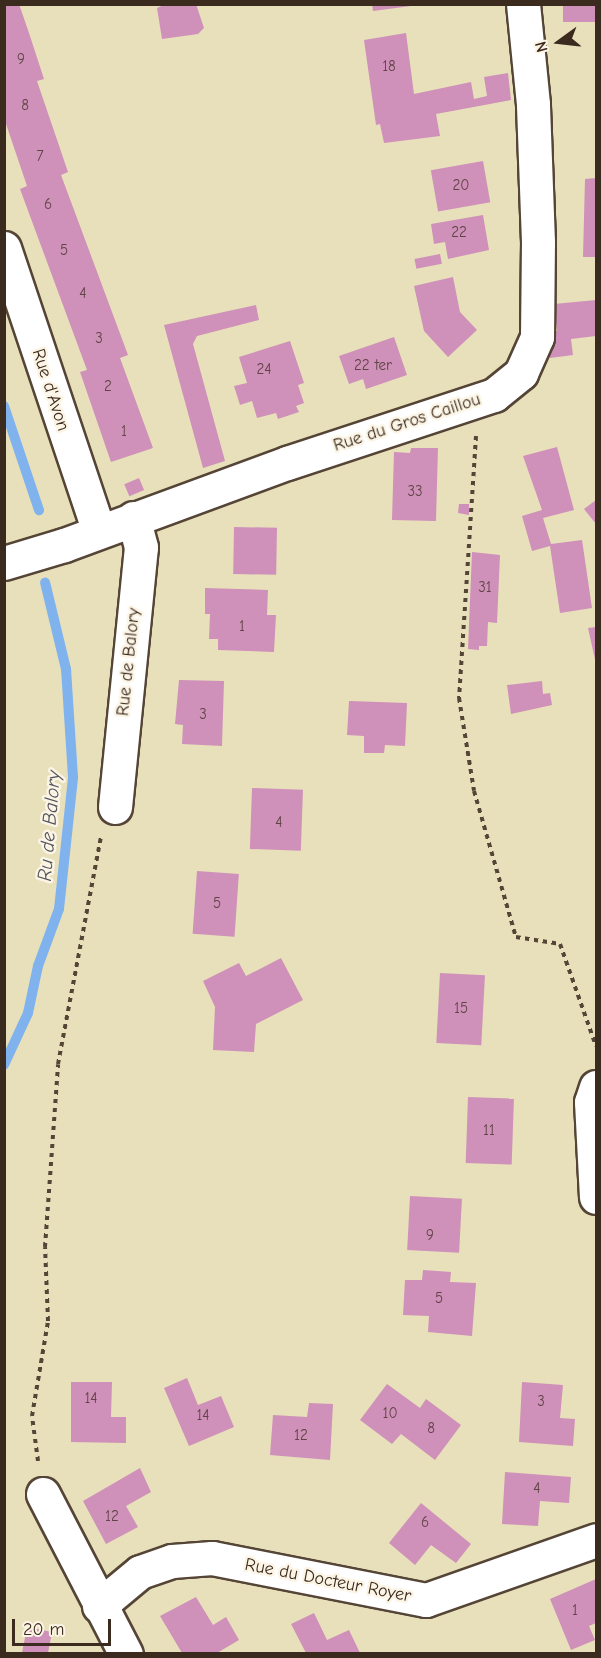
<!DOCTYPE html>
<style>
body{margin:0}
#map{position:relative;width:601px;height:1658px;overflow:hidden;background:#e7e0bb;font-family:"Comic Neue",sans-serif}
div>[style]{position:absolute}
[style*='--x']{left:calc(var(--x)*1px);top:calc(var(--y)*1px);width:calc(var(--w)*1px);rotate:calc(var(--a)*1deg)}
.stream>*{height:10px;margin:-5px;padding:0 5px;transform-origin:5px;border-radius:5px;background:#80b3ed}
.building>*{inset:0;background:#cf90b9;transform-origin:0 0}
.path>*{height:4px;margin-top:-2px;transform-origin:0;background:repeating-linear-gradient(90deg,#554536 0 4.5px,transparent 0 9px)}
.roads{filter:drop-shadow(2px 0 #554536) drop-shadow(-2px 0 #554536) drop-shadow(0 2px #554536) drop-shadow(0 -2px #554536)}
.street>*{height:33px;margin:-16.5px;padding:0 16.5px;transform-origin:16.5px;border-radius:16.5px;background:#fff}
span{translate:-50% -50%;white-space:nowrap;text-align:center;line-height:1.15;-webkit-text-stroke:5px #fcf5e5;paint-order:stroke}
.number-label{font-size:15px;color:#604445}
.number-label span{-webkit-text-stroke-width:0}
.street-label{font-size:18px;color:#3b2a1e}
.water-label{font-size:20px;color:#50535c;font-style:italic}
.frame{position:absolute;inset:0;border:6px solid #3b2a1e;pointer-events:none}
.north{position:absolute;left:529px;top:12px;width:60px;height:60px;-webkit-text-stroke:4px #fcf5e5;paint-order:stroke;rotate:255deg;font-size:16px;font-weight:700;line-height:24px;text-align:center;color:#3b2a1e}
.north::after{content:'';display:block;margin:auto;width:21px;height:27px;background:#3b2a1e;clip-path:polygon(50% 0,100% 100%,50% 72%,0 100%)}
.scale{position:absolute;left:12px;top:1619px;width:99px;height:27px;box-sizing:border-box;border:3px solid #3b2a1e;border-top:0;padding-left:8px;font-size:18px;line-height:21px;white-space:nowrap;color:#3b2a1e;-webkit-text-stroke:4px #fcf5e5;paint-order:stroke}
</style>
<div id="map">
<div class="stream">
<i style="--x:4;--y:406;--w:110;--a:71.4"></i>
<i style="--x:4;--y:1065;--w:57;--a:-65.2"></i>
<i style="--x:28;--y:1013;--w:48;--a:-78"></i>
<i style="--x:38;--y:966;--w:61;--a:-69.8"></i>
<i style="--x:59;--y:909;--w:133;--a:-83.9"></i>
<i style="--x:73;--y:777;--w:108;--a:-93.7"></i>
<i style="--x:66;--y:669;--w:89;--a:-103.6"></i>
</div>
<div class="building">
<i style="clip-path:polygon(4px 4px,19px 4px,29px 33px,44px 79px,37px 81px,68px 172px,61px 175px,128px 355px,120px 358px,153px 448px,111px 462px,80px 372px,87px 370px,20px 189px,27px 186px,4px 118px)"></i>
<i style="clip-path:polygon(166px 4px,196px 4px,204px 28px,198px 34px,162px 39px,157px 8px)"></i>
<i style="clip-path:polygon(372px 4px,410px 4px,411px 6px,373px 11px)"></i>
<i style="left:596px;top:4px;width:18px;height:33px;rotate:90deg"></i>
<i style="clip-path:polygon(406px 33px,414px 94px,471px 82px,474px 99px,487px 96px,484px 77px,508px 73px,511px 100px,436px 114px,440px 136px,384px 143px,380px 124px,376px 125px,364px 40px)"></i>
<i style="left:483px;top:161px;width:42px;height:53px;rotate:80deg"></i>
<i style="clip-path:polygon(596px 178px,596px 257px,583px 257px,585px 179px)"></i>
<i style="clip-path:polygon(483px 215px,489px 250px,448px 259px,445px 242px,434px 244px,431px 224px)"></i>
<i style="left:440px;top:254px;width:10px;height:26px;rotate:79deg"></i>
<i style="clip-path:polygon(453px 277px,460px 312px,477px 330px,448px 357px,424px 331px,414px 286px)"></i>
<i style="clip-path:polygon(596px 300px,596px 336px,571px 339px,573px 355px,550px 358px,547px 332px,557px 331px,554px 304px)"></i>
<i style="clip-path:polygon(256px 305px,259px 320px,197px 336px,193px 344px,225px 461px,203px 468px,164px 325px)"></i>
<i style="clip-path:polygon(394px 337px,407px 375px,366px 389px,363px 379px,349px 384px,339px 356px)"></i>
<i style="clip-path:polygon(290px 341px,304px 383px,298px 385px,304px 403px,296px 406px,299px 412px,278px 419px,276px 413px,257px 418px,252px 401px,240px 405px,234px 386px,247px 383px,239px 357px)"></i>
<i style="clip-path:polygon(557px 447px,574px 510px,543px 518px,551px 544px,582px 540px,592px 608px,560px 613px,550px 546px,532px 551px,522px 516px,542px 510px,523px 456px)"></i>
<i style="clip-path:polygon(411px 448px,438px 448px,436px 521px,392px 520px,394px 452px,410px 453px)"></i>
<i style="left:139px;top:478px;width:13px;height:16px;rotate:67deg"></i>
<i style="clip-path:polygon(596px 500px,596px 524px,584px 509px)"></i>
<i style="clip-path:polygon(459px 504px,469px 504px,469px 515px,458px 513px)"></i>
<i style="left:234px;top:527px;width:43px;height:47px;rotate:1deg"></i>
<i style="clip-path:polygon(472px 552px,500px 555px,497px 623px,488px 622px,487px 646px,479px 646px,479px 650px,468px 649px)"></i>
<i style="clip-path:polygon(205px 588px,268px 590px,267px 615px,276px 615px,274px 652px,218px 650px,218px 639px,209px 639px,210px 614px,205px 614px)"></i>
<i style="clip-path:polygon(596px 627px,596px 664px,588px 628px)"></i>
<i style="clip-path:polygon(179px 680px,224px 681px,222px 746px,182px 744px,183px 725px,175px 724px)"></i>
<i style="clip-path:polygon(542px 681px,543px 694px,550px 693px,552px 705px,511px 714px,507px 685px)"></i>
<i style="clip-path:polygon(349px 701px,407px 703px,405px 746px,385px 745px,384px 753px,364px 753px,364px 736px,347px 735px)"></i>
<i style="left:252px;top:788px;width:51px;height:61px;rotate:2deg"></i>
<i style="left:197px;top:871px;width:42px;height:63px;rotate:4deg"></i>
<i style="clip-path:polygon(281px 958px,303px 1000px,256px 1024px,254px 1052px,213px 1050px,215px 1007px,203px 981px,239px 963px,246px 976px)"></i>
<i style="left:440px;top:973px;width:45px;height:70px;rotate:3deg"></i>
<i style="left:468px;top:1097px;width:46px;height:66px;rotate:2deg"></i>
<i style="left:410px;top:1196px;width:52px;height:54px;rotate:3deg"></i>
<i style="clip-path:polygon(423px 1270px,451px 1272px,450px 1282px,476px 1283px,472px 1336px,428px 1332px,429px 1316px,403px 1315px,405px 1280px,422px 1280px)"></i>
<i style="clip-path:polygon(187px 1378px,198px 1405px,221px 1396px,234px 1427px,189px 1446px,164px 1388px)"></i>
<i style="clip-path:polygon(71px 1382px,112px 1382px,111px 1417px,126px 1417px,126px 1443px,71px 1442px)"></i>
<i style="clip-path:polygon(522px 1382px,563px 1385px,560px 1418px,575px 1419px,573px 1446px,519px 1442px)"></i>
<i style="clip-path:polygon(387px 1384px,420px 1408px,426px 1399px,461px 1425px,435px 1460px,401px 1434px,392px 1444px,360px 1420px)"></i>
<i style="clip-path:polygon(309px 1403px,333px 1404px,330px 1460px,270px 1455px,273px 1415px,307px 1417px)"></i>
<i style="clip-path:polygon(140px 1468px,151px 1492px,126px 1506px,138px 1527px,106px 1544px,83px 1501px)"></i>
<i style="clip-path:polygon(505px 1472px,571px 1477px,569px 1503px,540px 1501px,538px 1526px,502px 1524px)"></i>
<i style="clip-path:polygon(421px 1503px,471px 1544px,456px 1563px,431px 1545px,415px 1565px,389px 1543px)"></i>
<i style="clip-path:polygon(596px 1579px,596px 1623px,589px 1626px,595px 1640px,571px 1650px,550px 1599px)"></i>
<i style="clip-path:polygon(196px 1597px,213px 1625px,226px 1617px,239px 1640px,217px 1653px,182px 1653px,160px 1616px)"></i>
<i style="clip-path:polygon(314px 1613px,327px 1640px,349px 1630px,360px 1653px,306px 1653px,291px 1624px)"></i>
<i style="clip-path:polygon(27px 1627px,52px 1632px,48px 1653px,22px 1653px)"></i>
</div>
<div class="path">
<i style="--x:476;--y:436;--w:263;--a:93.7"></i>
<i style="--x:459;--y:698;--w:94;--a:80.8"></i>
<i style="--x:474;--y:791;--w:152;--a:74"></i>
<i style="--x:516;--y:937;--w:45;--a:9"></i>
<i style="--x:560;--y:944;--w:108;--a:70.6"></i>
<i style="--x:38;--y:1461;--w:45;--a:-97.6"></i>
<i style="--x:32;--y:1416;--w:96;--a:-80.4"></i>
<i style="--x:48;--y:1321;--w:74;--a:-92.3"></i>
<i style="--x:45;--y:1247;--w:183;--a:-85.9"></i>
<i style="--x:58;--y:1064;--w:232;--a:-79.3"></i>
</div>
<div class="roads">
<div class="street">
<i style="--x:4;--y:248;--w:299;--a:71.5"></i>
<i style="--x:4;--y:563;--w:63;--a:-16.7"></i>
<i style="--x:64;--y:545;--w:238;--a:-20.2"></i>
<i style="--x:287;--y:463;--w:218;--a:-18.2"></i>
<i style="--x:494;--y:395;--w:35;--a:-39"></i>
<i style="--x:521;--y:373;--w:39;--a:-66"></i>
<i style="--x:537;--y:337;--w:95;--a:-89.4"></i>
<i style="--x:538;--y:242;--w:138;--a:-92.1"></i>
<i style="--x:533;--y:104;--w:100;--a:-95.7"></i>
<i style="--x:115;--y:807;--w:261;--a:-84.3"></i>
<i style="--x:141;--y:547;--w:30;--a:-105"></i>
<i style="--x:596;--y:1087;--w:16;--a:108"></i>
<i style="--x:591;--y:1102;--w:95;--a:87"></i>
<i style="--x:43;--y:1494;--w:180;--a:62.6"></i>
<i style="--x:99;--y:1606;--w:53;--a:-39.7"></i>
<i style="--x:140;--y:1572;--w:34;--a:-19"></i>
<i style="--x:172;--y:1561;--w:40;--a:-4.3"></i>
<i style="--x:212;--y:1558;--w:218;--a:11.1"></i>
<i style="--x:426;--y:1600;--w:180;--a:-19.4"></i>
</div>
</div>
<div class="number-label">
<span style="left:21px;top:60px">9</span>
<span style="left:389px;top:67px">18</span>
<span style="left:25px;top:106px">8</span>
<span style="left:40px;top:157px">7</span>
<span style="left:461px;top:186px">20</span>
<span style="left:48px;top:205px">6</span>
<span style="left:459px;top:233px">22</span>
<span style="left:64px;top:251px">5</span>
<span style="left:83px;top:294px">4</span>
<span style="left:99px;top:339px">3</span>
<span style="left:373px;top:366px">22 ter</span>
<span style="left:264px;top:370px">24</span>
<span style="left:108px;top:387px">2</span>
<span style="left:124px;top:432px">1</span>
<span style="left:415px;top:492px">33</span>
<span style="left:485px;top:588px">31</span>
<span style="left:242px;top:627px">1</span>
<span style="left:203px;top:715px">3</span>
<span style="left:279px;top:823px">4</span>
<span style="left:217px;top:904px">5</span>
<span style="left:461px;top:1009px">15</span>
<span style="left:489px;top:1131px">11</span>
<span style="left:430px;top:1236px">9</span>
<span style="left:439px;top:1299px">5</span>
<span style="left:91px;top:1399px">14</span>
<span style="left:541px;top:1402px">3</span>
<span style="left:390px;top:1414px">10</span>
<span style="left:203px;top:1416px">14</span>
<span style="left:431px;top:1429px">8</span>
<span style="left:301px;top:1436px">12</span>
<span style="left:537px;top:1489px">4</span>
<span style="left:112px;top:1517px">12</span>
<span style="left:425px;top:1523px">6</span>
<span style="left:575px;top:1611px">1</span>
</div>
<div class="street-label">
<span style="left:50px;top:390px;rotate:72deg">Rue d'Avon</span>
<span style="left:407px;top:423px;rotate:-18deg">Rue du Gros Caillou</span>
<span style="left:129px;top:662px;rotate:-84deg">Rue de Balory</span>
<span style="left:328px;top:1581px;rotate:11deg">Rue du Docteur Royer</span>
</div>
<div class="water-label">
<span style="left:49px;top:826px;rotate:-85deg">Ru de Balory</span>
</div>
<div class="frame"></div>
<div class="north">N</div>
<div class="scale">20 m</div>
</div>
